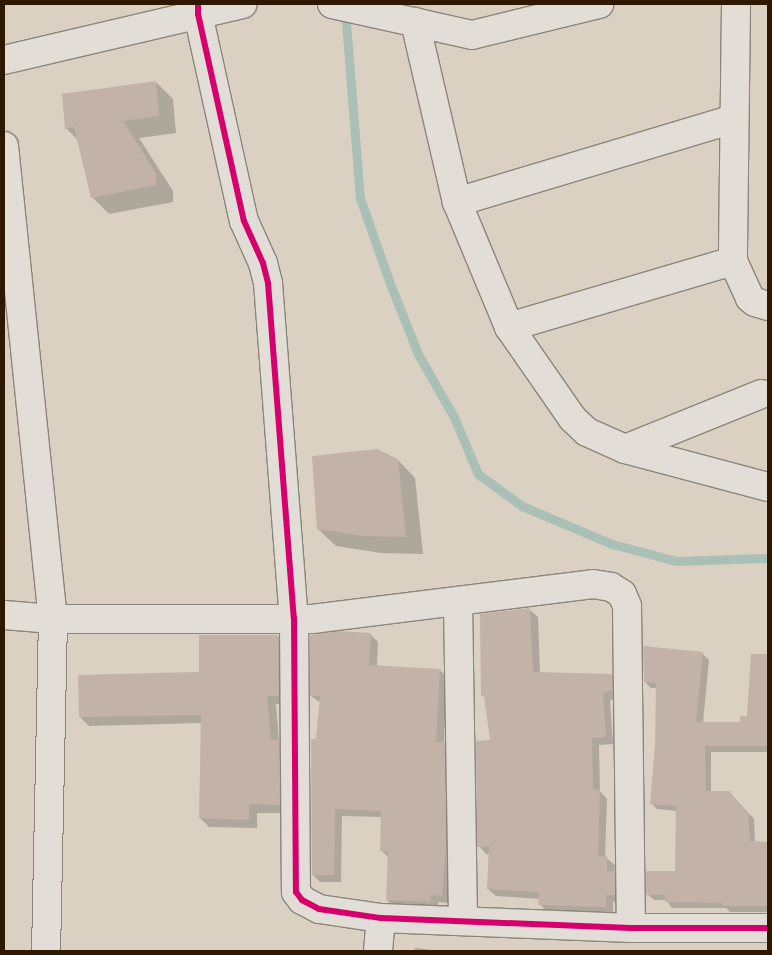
<!DOCTYPE html>
<style>
body{margin:0}
#map{position:relative;width:772px;height:955px;overflow:hidden;background:#dad1c3;font-family:"Old Standard TT",serif}
div>[style]{position:absolute}
[style*='--x']{left:calc(var(--x)*1px);top:calc(var(--y)*1px);width:calc(var(--w)*1px);rotate:calc(var(--a)*1deg)}
.shadow>*{inset:0;background:#0003}
.stream>*{height:9px;margin:-4.5px;padding:0 4.5px;transform-origin:4.5px;border-radius:4.5px;background:#aac0b6}
.building>*{inset:0;background:#c3b2a8}
.roads{filter:drop-shadow(1px 0 #8c8579) drop-shadow(-1px 0 #8c8579) drop-shadow(0 1px #8c8579) drop-shadow(0 -1px #8c8579)}
.minor>*{height:28px;margin:-14px;padding:0 14px;transform-origin:14px;border-radius:14px;background:#e2ded7}
.cycleway>*{height:6px;margin:-3px;padding:0 3px;transform-origin:3px;border-radius:3px;background:#d6006c}
span{translate:-50% -50%;white-space:nowrap;text-align:center;line-height:1.15;-webkit-text-stroke:4px #ede2d2;paint-order:stroke}
.frame{position:absolute;inset:0;border:5px solid #2e1900;pointer-events:none}
</style>
<div id="map">
<div class="shadow">
<i style="clip-path:polygon(156px 82px,173px 99px,176px 133px,139px 138px,173px 191px,173px 202px,109px 214px,92px 197px,79px 141px,66px 128px)"></i>
<i style="clip-path:polygon(398px 460px,415px 478px,423px 554px,381px 553px,336px 546px,318px 529px)"></i>
<i style="clip-path:polygon(530px 610px,538px 617px,540px 673px,612px 675px,619px 683px,620px 698px,610px 700px,613px 744px,599px 745px,600px 791px,607px 799px,605px 857px,615px 865px,614px 873px,622px 880px,622px 902px,613px 902px,613px 914px,547px 912px,540px 904px,540px 899px,496px 896px,488px 889px,490px 854px,486px 854px,479px 846px,492px 741px,485px 698px,482px 695px)"></i>
<i style="clip-path:polygon(370px 634px,378px 642px,377px 666px,440px 670px,447px 677px,444px 743px,452px 750px,449px 903px,438px 902px,438px 909px,394px 907px,387px 900px,389px 858px,381px 850px,382px 817px,342px 816px,341px 882px,320px 882px,313px 875px,317px 740px,321px 703px,311px 696px)"></i>
<i style="clip-path:polygon(278px 636px,287px 645px,287px 704px,276px 704px,279px 741px,288px 750px,288px 813px,257px 813px,257px 828px,209px 827px,200px 818px,202px 723px,89px 726px,80px 717px,201px 674px)"></i>
<i style="clip-path:polygon(703px 654px,709px 660px,703px 723px,741px 723px,748px 718px,758px 655px,768px 659px,768px 752px,711px 752px,711px 793px,730px 793px,754px 819px,755px 842px,768px 845px,768px 912px,730px 912px,726px 908px,672px 908px,666px 900px,654px 900px,647px 894px,677px 872px,677px 811px,657px 809px,651px 803px,656px 745px,657px 688px,651px 688px,645px 682px)"></i>
<i style="clip-path:polygon(415px 948px,442px 951px,414px 951px)"></i>
</div>
<div class="stream">
<i style="--x:345;--y:9;--w:190;--a:85.5"></i>
<i style="--x:360;--y:198;--w:88;--a:70.7"></i>
<i style="--x:389;--y:281;--w:79;--a:68.3"></i>
<i style="--x:418;--y:354;--w:73;--a:60.3"></i>
<i style="--x:454;--y:417;--w:62;--a:67.2"></i>
<i style="--x:478;--y:474;--w:54;--a:36"></i>
<i style="--x:522;--y:506;--w:98;--a:22.9"></i>
<i style="--x:612;--y:544;--w:66;--a:14.9"></i>
<i style="--x:676;--y:561;--w:92;--a:-1.9"></i>
</div>
<div class="building">
<i style="clip-path:polygon(156px 81px,159px 116px,123px 121px,156px 173px,156px 185px,91px 198px,74px 127px,65px 129px,62px 94px)"></i>
<i style="clip-path:polygon(377px 449px,398px 459px,406px 537px,363px 536px,317px 529px,312px 456px)"></i>
<i style="clip-path:polygon(530px 608px,533px 672px,612px 674px,612px 690px,603px 693px,606px 737px,592px 738px,593px 789px,600px 790px,598px 856px,607px 856px,607px 871px,615px 871px,615px 895px,606px 895px,606px 907px,538px 905px,539px 892px,487px 889px,489px 846px,477px 847px,476px 741px,490px 740px,484px 696px,481px 696px,480px 614px)"></i>
<i style="clip-path:polygon(338px 631px,371px 633px,369px 665px,440px 669px,436px 742px,445px 742px,446px 848px,442px 896px,431px 895px,431px 902px,386px 900px,388px 851px,380px 851px,381px 811px,335px 809px,334px 875px,312px 875px,311px 739px,316px 739px,320px 696px,310px 696px,310px 635px)"></i>
<i style="clip-path:polygon(199px 635px,278px 635px,279px 696px,267px 696px,271px 740px,279px 740px,280px 805px,249px 804px,249px 820px,199px 818px,201px 715px,79px 717px,78px 675px,199px 672px)"></i>
<i style="clip-path:polygon(643px 646px,703px 652px,696px 722px,740px 722px,740px 716px,747px 716px,751px 654px,768px 654px,768px 746px,705px 746px,706px 791px,730px 791px,735px 800px,748px 812px,750px 841px,767px 842px,768px 906px,722px 906px,722px 903px,665px 902px,665px 895px,646px 895px,646px 871px,675px 871px,676px 806px,650px 804px,655px 745px,656px 683px,644px 682px)"></i>
</div>
<div class="roads">
<div class="minor">
<i style="--x:198;--y:4;--w:10;--a:90"></i>
<i style="--x:198;--y:14;--w:212;--a:77.5"></i>
<i style="--x:244;--y:221;--w:46;--a:65.7"></i>
<i style="--x:263;--y:263;--w:21;--a:76"></i>
<i style="--x:268;--y:283;--w:336;--a:85.6"></i>
<i style="--x:294;--y:618;--w:274;--a:89.6"></i>
<i style="--x:296;--y:892;--w:10;--a:53"></i>
<i style="--x:302;--y:900;--w:19;--a:28"></i>
<i style="--x:319;--y:909;--w:63;--a:8.3"></i>
<i style="--x:381;--y:918;--w:250;--a:2.3"></i>
<i style="--x:631;--y:928;--w:137;--a:0"></i>
<i style="--x:332;--y:4;--w:143;--a:12.5"></i>
<i style="--x:472;--y:35;--w:131;--a:-13.7"></i>
<i style="--x:736;--y:4;--w:257;--a:90.7"></i>
<i style="--x:733;--y:261;--w:41;--a:65.3"></i>
<i style="--x:750;--y:298;--w:6;--a:39"></i>
<i style="--x:755;--y:302;--w:14;--a:17"></i>
<i style="--x:415;--y:22;--w:185;--a:76.9"></i>
<i style="--x:457;--y:202;--w:135;--a:67.4"></i>
<i style="--x:509;--y:327;--w:112;--a:55.2"></i>
<i style="--x:573;--y:419;--w:19;--a:43"></i>
<i style="--x:587;--y:432;--w:42;--a:24.1"></i>
<i style="--x:625;--y:449;--w:148;--a:14.9"></i>
<i style="--x:4;--y:60;--w:245;--a:-13.2"></i>
<i style="--x:4;--y:146;--w:476;--a:84.1"></i>
<i style="--x:53;--y:619;--w:332;--a:91.2"></i>
<i style="--x:457;--y:202;--w:289;--a:-16.7"></i>
<i style="--x:509;--y:327;--w:234;--a:-16.4"></i>
<i style="--x:625;--y:449;--w:147;--a:-22"></i>
<i style="--x:458;--y:601;--w:320;--a:89.1"></i>
<i style="--x:4;--y:615;--w:49;--a:4.7"></i>
<i style="--x:53;--y:619;--w:259;--a:0"></i>
<i style="--x:312;--y:619;--w:283;--a:-7.1"></i>
<i style="--x:593;--y:584;--w:18;--a:9"></i>
<i style="--x:611;--y:587;--w:13;--a:32"></i>
<i style="--x:622;--y:594;--w:13;--a:67"></i>
<i style="--x:627;--y:606;--w:322;--a:89.3"></i>
<i style="--x:378;--y:951;--w:33;--a:-85"></i>
</div>
</div>
<div class="cycleway">
<i style="--x:198;--y:4;--w:10;--a:90"></i>
<i style="--x:198;--y:14;--w:212;--a:77.5"></i>
<i style="--x:244;--y:221;--w:46;--a:65.7"></i>
<i style="--x:263;--y:263;--w:21;--a:76"></i>
<i style="--x:268;--y:283;--w:336;--a:85.6"></i>
<i style="--x:294;--y:618;--w:274;--a:89.6"></i>
<i style="--x:296;--y:892;--w:10;--a:53"></i>
<i style="--x:302;--y:900;--w:19;--a:28"></i>
<i style="--x:319;--y:909;--w:63;--a:8.3"></i>
<i style="--x:381;--y:918;--w:250;--a:2.3"></i>
<i style="--x:631;--y:928;--w:137;--a:0"></i>
</div>
<div class="frame"></div>
</div>
